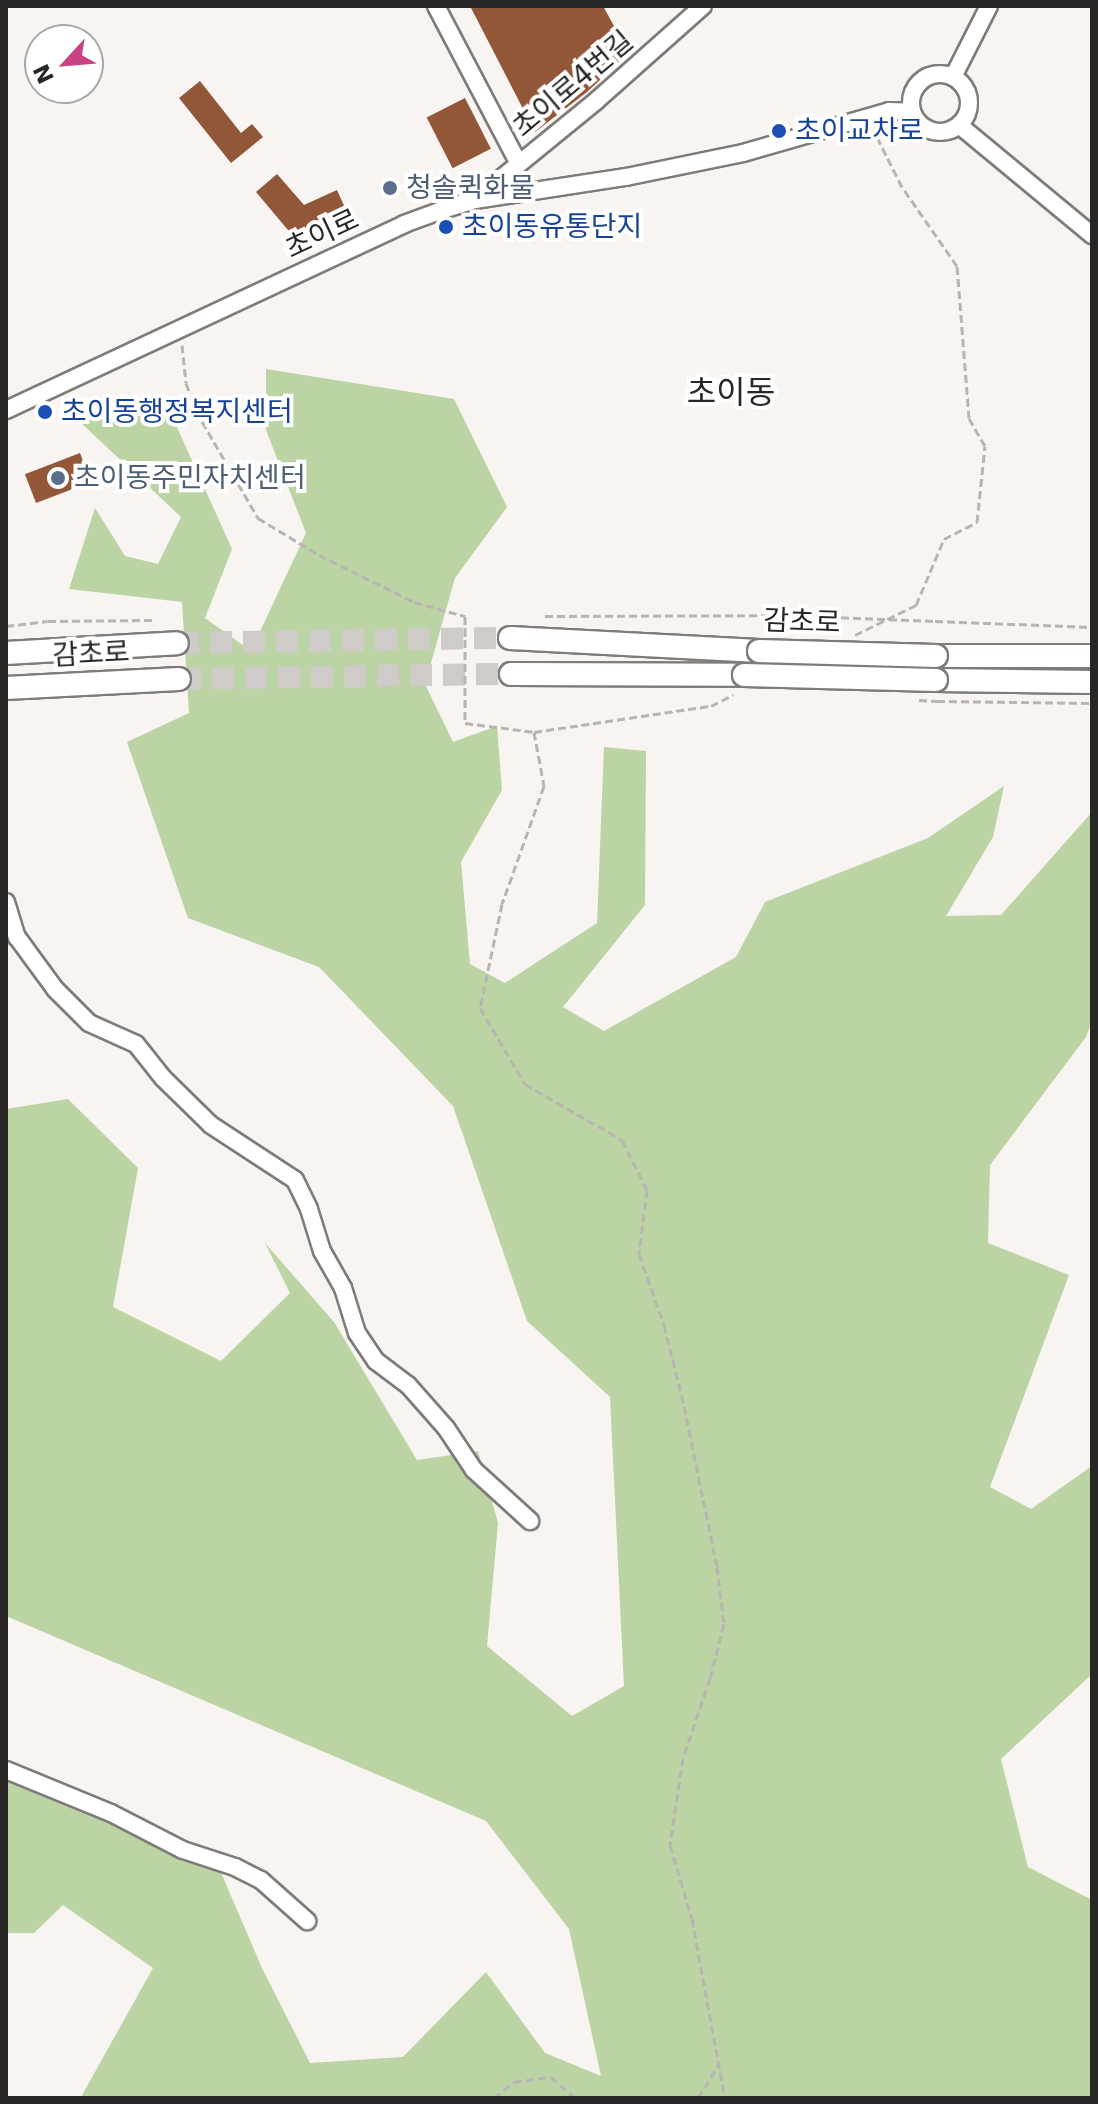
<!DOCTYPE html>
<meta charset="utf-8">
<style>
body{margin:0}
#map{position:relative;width:1098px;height:2104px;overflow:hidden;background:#f8f4f1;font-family:"DejaVu Sans","Noto Sans KR",sans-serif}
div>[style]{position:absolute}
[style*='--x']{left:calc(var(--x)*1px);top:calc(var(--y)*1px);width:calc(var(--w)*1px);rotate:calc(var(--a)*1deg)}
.green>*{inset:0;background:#bcd3a4}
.building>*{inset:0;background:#925639;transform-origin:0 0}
.major-tunnel>*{height:22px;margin-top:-11px;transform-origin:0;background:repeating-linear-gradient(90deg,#cecbc8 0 22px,transparent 0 33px)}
.path>*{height:3px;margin-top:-1.5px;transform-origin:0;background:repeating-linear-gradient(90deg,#b7b4b1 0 8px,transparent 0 12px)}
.roads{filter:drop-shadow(2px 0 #7f7b79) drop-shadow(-2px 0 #7f7b79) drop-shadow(0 2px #7f7b79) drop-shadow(0 -2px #7f7b79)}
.minor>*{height:16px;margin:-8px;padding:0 8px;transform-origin:8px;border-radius:8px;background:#fff}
.minor>.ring{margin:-8px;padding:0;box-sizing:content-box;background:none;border:16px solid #fff;border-radius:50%}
.major>*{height:22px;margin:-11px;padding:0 11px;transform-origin:11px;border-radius:11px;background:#fff}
.path-bridge>*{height:3px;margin-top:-1.5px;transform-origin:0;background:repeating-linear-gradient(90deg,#b7b4b1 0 8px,transparent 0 12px)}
.bridges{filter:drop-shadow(2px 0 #7f7b79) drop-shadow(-2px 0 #7f7b79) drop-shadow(0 2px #7f7b79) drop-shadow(0 -2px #7f7b79)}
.major-bridge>*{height:22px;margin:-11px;padding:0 11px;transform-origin:11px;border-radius:11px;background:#fff}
.dots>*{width:22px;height:22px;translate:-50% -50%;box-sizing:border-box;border:4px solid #fff;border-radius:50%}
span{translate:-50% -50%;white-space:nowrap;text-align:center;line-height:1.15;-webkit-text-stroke:8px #fff;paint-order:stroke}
.street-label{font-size:28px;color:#272625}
.transit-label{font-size:28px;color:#164399}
.left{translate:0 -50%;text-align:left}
.service-label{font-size:28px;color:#4e5e75}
.quarter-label{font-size:32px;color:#272625}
.frame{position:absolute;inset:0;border:8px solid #272625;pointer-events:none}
.north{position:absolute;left:24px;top:24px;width:80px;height:80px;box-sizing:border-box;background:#fff;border:2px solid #a9a8a8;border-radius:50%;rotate:244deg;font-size:22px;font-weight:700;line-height:32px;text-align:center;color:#272625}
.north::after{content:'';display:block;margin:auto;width:28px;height:36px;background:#c94383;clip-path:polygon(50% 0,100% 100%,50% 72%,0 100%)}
</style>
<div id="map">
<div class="green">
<i style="clip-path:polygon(266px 369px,454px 399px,507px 507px,455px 578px,425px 684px,453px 742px,497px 726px,502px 790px,461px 862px,470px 964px,505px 983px,597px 923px,604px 747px,646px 751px,645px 905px,563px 1007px,604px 1031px,736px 957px,765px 902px,928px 838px,1004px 786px,993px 837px,946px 916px,1001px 915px,1092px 812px,1092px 1021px,1086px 1037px,990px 1165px,988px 1243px,1069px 1275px,990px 1487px,1031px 1509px,1092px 1466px,1092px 1674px,1001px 1759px,1028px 1867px,1092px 1900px,1092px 2098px,81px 2097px,153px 1968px,63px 1905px,34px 1933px,6px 1933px,6px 1777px,124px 1824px,158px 1847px,219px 1868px,262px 1968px,310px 2063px,403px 2057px,486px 1972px,545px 2053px,601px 2076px,569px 1929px,486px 1821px,6px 1616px,6px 1109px,68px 1099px,138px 1168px,113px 1307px,221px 1361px,290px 1293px,265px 1243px,334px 1322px,417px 1460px,478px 1451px,498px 1523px,487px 1646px,572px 1716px,624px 1686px,610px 1397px,527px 1321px,453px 1106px,319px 967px,188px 918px,127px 742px,189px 713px,182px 602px,69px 589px,95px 508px,125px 556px,158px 564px,181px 517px,78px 420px,162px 394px,232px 549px,205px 618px,251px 651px,306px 533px,266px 430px)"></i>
</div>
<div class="building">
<i style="clip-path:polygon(470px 6px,603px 6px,629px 53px,587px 92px,535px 132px)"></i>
<i style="clip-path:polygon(200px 81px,241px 133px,252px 124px,263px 137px,231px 163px,179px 98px)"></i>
<i style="left:465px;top:98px;width:57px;height:43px;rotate:63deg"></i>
<i style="clip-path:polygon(277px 174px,304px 205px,337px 190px,346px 210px,293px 236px,256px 192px)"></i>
<i style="left:80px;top:453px;width:31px;height:59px;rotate:69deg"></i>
</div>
<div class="major-tunnel">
<i style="--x:177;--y:643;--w:333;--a:-0.9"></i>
<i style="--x:179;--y:679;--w:332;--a:-0.9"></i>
</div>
<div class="path">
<i style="--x:182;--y:345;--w:38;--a:84"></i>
<i style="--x:186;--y:383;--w:30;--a:70"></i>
<i style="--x:196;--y:411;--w:124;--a:59.9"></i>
<i style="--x:258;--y:518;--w:71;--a:31.2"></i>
<i style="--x:319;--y:555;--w:106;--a:26.3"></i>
<i style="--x:414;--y:602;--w:53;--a:15.4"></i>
<i style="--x:465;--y:616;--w:107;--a:90"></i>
<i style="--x:465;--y:723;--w:70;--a:7.4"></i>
<i style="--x:534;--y:732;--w:55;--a:79.5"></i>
<i style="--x:544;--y:786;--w:125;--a:109.6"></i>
<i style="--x:502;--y:904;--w:106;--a:101.9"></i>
<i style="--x:480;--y:1008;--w:88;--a:59.4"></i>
<i style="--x:525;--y:1084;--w:112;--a:30"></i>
<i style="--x:622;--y:1140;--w:56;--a:63.4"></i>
<i style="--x:647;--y:1190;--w:64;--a:97.1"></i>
<i style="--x:639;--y:1254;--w:75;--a:70.6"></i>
<i style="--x:664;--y:1325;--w:83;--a:76.1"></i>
<i style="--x:684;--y:1406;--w:164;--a:78.4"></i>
<i style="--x:717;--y:1567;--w:57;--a:83"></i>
<i style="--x:724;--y:1624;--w:56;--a:104.5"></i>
<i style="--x:710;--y:1678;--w:84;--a:108.6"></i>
<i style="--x:683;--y:1758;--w:88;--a:98.5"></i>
<i style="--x:670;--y:1845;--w:77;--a:73.4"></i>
<i style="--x:692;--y:1919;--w:182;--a:79.6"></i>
<i style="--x:545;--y:616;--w:236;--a:-0.2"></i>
<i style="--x:935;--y:621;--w:157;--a:2.2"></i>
<i style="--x:6;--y:626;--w:42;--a:-6.8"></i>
<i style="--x:48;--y:621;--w:105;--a:-0.5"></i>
<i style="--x:855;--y:635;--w:68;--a:-26.2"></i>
<i style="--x:916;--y:605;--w:72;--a:-67"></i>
<i style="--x:944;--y:539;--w:37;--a:-27"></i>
<i style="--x:977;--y:522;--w:76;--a:-84"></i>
<i style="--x:985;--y:446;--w:32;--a:-120"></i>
<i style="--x:969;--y:418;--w:152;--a:-94.5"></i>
<i style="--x:957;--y:266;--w:96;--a:-124.8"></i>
<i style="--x:902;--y:187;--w:63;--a:-116.6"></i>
<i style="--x:937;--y:701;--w:155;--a:0.7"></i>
<i style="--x:534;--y:732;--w:179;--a:-8.4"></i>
<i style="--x:711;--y:706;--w:25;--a:-27"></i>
<i style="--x:494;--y:2098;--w:26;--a:-39"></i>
<i style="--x:514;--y:2082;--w:37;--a:-8"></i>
<i style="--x:551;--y:2077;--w:32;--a:41"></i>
<i style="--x:698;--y:2098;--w:40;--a:-58"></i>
</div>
<div class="roads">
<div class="minor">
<i style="--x:436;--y:6;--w:178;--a:62.3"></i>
<i class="ring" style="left:911px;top:74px;width:42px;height:42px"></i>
<i style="--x:953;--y:77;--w:80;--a:-63.1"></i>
<i style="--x:959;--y:125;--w:173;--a:39.6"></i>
<i style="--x:476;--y:199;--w:155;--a:-39.2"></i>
<i style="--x:596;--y:101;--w:143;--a:-41.6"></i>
<i style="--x:6;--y:410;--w:439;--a:-25"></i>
<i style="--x:404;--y:224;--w:37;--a:-20"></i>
<i style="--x:439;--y:211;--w:38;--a:-17"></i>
<i style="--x:475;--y:200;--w:153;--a:-8.7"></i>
<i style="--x:626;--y:177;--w:119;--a:-11.6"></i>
<i style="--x:743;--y:153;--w:152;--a:-16"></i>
<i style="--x:889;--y:111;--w:23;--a:2"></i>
<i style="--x:6;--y:902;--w:37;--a:73"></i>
<i style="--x:17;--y:937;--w:64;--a:53.8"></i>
<i style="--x:55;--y:989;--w:48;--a:45"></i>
<i style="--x:89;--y:1023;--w:51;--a:24.1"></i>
<i style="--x:136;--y:1044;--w:43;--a:51.5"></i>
<i style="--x:163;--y:1078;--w:67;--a:44.4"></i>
<i style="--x:211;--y:1125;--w:100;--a:33.2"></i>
<i style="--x:295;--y:1180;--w:32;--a:64"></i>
<i style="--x:309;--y:1209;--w:44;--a:72.8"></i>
<i style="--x:322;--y:1251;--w:43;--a:60.4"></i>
<i style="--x:343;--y:1288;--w:47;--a:72.7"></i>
<i style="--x:357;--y:1333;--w:34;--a:56"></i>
<i style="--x:376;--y:1361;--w:40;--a:37"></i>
<i style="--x:408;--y:1385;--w:57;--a:48.5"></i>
<i style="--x:446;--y:1428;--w:50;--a:56.3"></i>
<i style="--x:474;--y:1470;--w:76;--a:42.3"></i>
<i style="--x:6;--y:1770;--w:113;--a:22.3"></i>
<i style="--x:111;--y:1813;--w:81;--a:27.2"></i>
<i style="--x:183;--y:1850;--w:55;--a:18.1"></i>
<i style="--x:235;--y:1867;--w:29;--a:27"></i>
<i style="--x:261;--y:1880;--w:62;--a:41.7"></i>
</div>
<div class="major">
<i style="--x:510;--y:638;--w:249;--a:3"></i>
<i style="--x:6;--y:653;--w:171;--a:-3.3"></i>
<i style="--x:936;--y:656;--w:156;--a:0"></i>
<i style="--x:511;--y:674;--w:233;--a:0.2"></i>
<i style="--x:936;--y:680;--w:156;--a:0.7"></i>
<i style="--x:6;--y:688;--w:173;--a:-3"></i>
</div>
</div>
<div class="path-bridge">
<i style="--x:781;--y:615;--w:154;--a:2.2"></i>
<i style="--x:919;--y:700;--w:18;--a:3"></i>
</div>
<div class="bridges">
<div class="major-bridge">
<i style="--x:759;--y:651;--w:177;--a:1.6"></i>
<i style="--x:744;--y:675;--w:192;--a:1.5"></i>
</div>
</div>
<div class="dots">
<i style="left:779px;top:131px;background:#1a4fb4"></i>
<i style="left:390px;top:188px;background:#5c6f8a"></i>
<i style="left:446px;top:227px;background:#1a4fb4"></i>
<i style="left:45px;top:412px;background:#1a4fb4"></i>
<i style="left:58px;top:478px;background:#5c6f8a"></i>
</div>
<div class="street-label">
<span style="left:573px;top:84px;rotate:-40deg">초이로4번길</span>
<span style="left:322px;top:234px;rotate:-25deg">초이로</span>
<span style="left:802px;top:622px;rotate:2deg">감초로</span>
<span style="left:91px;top:654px;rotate:-3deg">감초로</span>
</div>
<div class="transit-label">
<span class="left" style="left:795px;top:131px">초이교차로</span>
<span class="left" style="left:462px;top:227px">초이동유통단지</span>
<span class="left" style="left:61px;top:412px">초이동행정복지센터</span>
</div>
<div class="service-label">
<span class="left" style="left:406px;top:188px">청솔퀵화물</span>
<span class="left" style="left:74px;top:478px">초이동주민자치센터</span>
</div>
<div class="quarter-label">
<span style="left:731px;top:392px">초이동</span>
</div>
<div class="frame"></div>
<div class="north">N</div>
</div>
